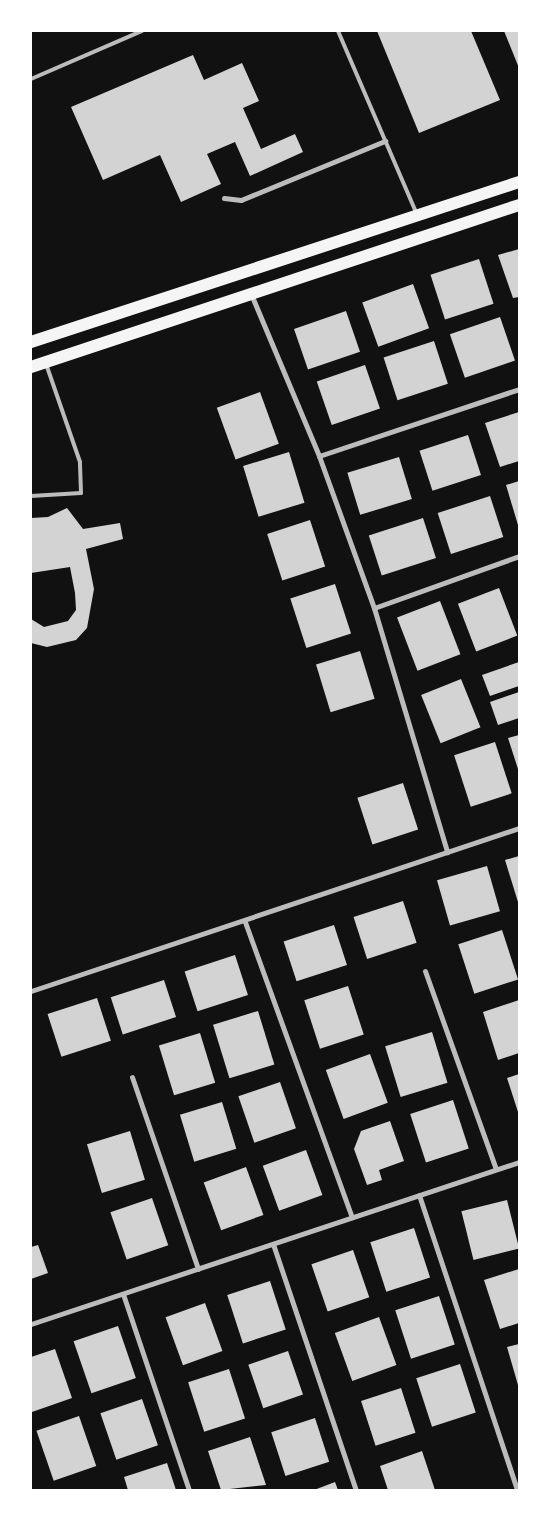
<!DOCTYPE html>
<style>
body{margin:0}
#map{position:relative;width:550px;height:1521px;overflow:hidden;background:#111;font-family:Helvetica,sans-serif}
div>[style]{position:absolute}
[style*='--x']{left:calc(var(--x)*1px);top:calc(var(--y)*1px);width:calc(var(--w)*1px);rotate:calc(var(--a)*1deg)}
.building>*{inset:0;background:#d3d3d3;transform-origin:0 0}
.service>*{height:4px;margin:-2px;padding:0 2px;transform-origin:2px;border-radius:2px;background:#bcbcbc}
.minor>*{height:5px;margin:-2.5px;padding:0 2.5px;transform-origin:2.5px;border-radius:2.5px;background:#bcbcbc}
.primary>*{height:12px;margin:-6px;padding:0 6px;transform-origin:6px;border-radius:6px;background:#f5f5f5}
span{translate:-50% -50%;white-space:nowrap;text-align:center;line-height:1.15;-webkit-text-stroke:4px #fff;paint-order:stroke}
.frame{position:absolute;inset:0;border:32px solid #fff;pointer-events:none}
</style>
<div id="map">
<div class="building">
<i style="clip-path:polygon(377px 31px,471px 31px,500px 100px,419px 133px)"></i>
<i style="clip-path:polygon(504px 31px,519px 31px,519px 68px)"></i>
<i style="clip-path:polygon(193px 55px,204px 80px,242px 63px,259px 101px,243px 108px,261px 149px,295px 134px,303px 152px,250px 176px,235px 142px,207px 154px,221px 184px,181px 202px,160px 155px,103px 180px,71px 107px)"></i>
<i style="clip-path:polygon(519px 249px,519px 297px,513px 298px,498px 255px)"></i>
<i style="left:479px;top:259px;width:47px;height:51px;rotate:72deg"></i>
<i style="left:413px;top:284px;width:47px;height:54px;rotate:70deg"></i>
<i style="left:346px;top:311px;width:43px;height:55px;rotate:71deg"></i>
<i style="left:500px;top:317px;width:46px;height:53px;rotate:71deg"></i>
<i style="left:434px;top:341px;width:45px;height:53px;rotate:72deg"></i>
<i style="left:365px;top:365px;width:46px;height:51px;rotate:71deg"></i>
<i style="left:260px;top:392px;width:55px;height:46px;rotate:70deg"></i>
<i style="clip-path:polygon(519px 412px,519px 461px,500px 467px,485px 423px)"></i>
<i style="left:468px;top:435px;width:42px;height:51px;rotate:72deg"></i>
<i style="left:289px;top:452px;width:53px;height:48px;rotate:73deg"></i>
<i style="left:399px;top:457px;width:44px;height:54px;rotate:73deg"></i>
<i style="clip-path:polygon(519px 481px,519px 525px,518px 525px,506px 485px)"></i>
<i style="left:490px;top:496px;width:43px;height:55px;rotate:72deg"></i>
<i style="clip-path:polygon(67px 508px,83px 529px,120px 523px,123px 539px,86px 549px,94px 589px,87px 628px,76px 640px,47px 647px,31px 643px,31px 619px,44px 627px,68px 621px,76px 610px,75px 593px,70px 567px,31px 573px,31px 518px,48px 517px)"></i>
<i style="left:423px;top:518px;width:42px;height:57px;rotate:72deg"></i>
<i style="left:310px;top:520px;width:49px;height:45px;rotate:72deg"></i>
<i style="left:335px;top:584px;width:52px;height:47px;rotate:72deg"></i>
<i style="left:499px;top:588px;width:51px;height:44px;rotate:69deg"></i>
<i style="left:440px;top:601px;width:57px;height:46px;rotate:69deg"></i>
<i style="left:360px;top:651px;width:50px;height:46px;rotate:73deg"></i>
<i style="clip-path:polygon(519px 662px,519px 686px,490px 696px,482px 675px)"></i>
<i style="left:461px;top:679px;width:52px;height:43px;rotate:68deg"></i>
<i style="clip-path:polygon(519px 692px,519px 718px,498px 725px,490px 702px)"></i>
<i style="clip-path:polygon(519px 735px,519px 769px,518px 769px,508px 738px)"></i>
<i style="left:495px;top:742px;width:54px;height:43px;rotate:72deg"></i>
<i style="left:403px;top:783px;width:49px;height:48px;rotate:72deg"></i>
<i style="clip-path:polygon(519px 856px,519px 902px,518px 902px,505px 860px)"></i>
<i style="left:487px;top:866px;width:47px;height:52px;rotate:74deg"></i>
<i style="left:403px;top:901px;width:44px;height:52px;rotate:72deg"></i>
<i style="left:334px;top:925px;width:42px;height:53px;rotate:72deg"></i>
<i style="left:502px;top:930px;width:52px;height:46px;rotate:72deg"></i>
<i style="left:235px;top:955px;width:42px;height:53px;rotate:72deg"></i>
<i style="left:164px;top:980px;width:39px;height:56px;rotate:72deg"></i>
<i style="left:348px;top:986px;width:51px;height:46px;rotate:72deg"></i>
<i style="left:97px;top:998px;width:45px;height:52px;rotate:72deg"></i>
<i style="clip-path:polygon(519px 1000px,519px 1053px,498px 1060px,483px 1012px)"></i>
<i style="left:258px;top:1011px;width:56px;height:47px;rotate:73deg"></i>
<i style="left:432px;top:1032px;width:53px;height:49px;rotate:73deg"></i>
<i style="left:200px;top:1033px;width:52px;height:43px;rotate:73deg"></i>
<i style="left:370px;top:1054px;width:52px;height:47px;rotate:70deg"></i>
<i style="clip-path:polygon(519px 1074px,519px 1112px,518px 1112px,507px 1078px)"></i>
<i style="left:280px;top:1082px;width:49px;height:44px;rotate:71deg"></i>
<i style="left:453px;top:1100px;width:51px;height:45px;rotate:72deg"></i>
<i style="left:222px;top:1102px;width:49px;height:44px;rotate:73deg"></i>
<i style="clip-path:polygon(390px 1121px,404px 1161px,379px 1170px,382px 1180px,367px 1185px,354px 1149px,361px 1131px)"></i>
<i style="left:130px;top:1131px;width:51px;height:45px;rotate:73deg"></i>
<i style="left:306px;top:1150px;width:48px;height:46px;rotate:70deg"></i>
<i style="left:246px;top:1167px;width:51px;height:45px;rotate:70deg"></i>
<i style="left:152px;top:1198px;width:50px;height:44px;rotate:71deg"></i>
<i style="left:507px;top:1200px;width:50px;height:47px;rotate:76deg"></i>
<i style="left:414px;top:1228px;width:52px;height:46px;rotate:72deg"></i>
<i style="clip-path:polygon(38px 1245px,48px 1273px,31px 1279px,31px 1247px)"></i>
<i style="left:353px;top:1250px;width:50px;height:44px;rotate:71deg"></i>
<i style="clip-path:polygon(519px 1269px,519px 1323px,500px 1329px,484px 1280px)"></i>
<i style="left:270px;top:1281px;width:51px;height:45px;rotate:72deg"></i>
<i style="left:439px;top:1296px;width:51px;height:46px;rotate:72deg"></i>
<i style="left:205px;top:1303px;width:51px;height:42px;rotate:70deg"></i>
<i style="left:379px;top:1317px;width:51px;height:47px;rotate:70deg"></i>
<i style="left:118px;top:1326px;width:55px;height:47px;rotate:71deg"></i>
<i style="clip-path:polygon(519px 1344px,519px 1385px,518px 1385px,507px 1347px)"></i>
<i style="clip-path:polygon(55px 1349px,72px 1398px,32px 1412px,31px 1357px)"></i>
<i style="left:288px;top:1351px;width:46px;height:42px;rotate:71deg"></i>
<i style="left:460px;top:1364px;width:51px;height:46px;rotate:72deg"></i>
<i style="left:229px;top:1369px;width:52px;height:43px;rotate:72deg"></i>
<i style="left:401px;top:1388px;width:47px;height:42px;rotate:72deg"></i>
<i style="left:142px;top:1399px;width:49px;height:44px;rotate:71deg"></i>
<i style="left:79px;top:1416px;width:53px;height:45px;rotate:71deg"></i>
<i style="left:315px;top:1418px;width:46px;height:46px;rotate:72deg"></i>
<i style="clip-path:polygon(250px 1437px,266px 1485px,221px 1490px,208px 1451px)"></i>
<i style="clip-path:polygon(422px 1451px,435px 1490px,388px 1490px,380px 1466px)"></i>
<i style="clip-path:polygon(167px 1463px,176px 1490px,128px 1490px,124px 1477px)"></i>
<i style="clip-path:polygon(335px 1482px,338px 1490px,314px 1490px)"></i>
</div>
<div class="service">
<i style="--x:338;--y:31;--w:197;--a:66.7"></i>
<i style="--x:31;--y:79;--w:121;--a:-23.4"></i>
<i style="--x:31;--y:496;--w:50;--a:-3.4"></i>
<i style="--x:81;--y:493;--w:31;--a:-92"></i>
<i style="--x:80;--y:462;--w:104;--a:-109.1"></i>
</div>
<div class="minor">
<i style="--x:224;--y:198;--w:17;--a:7"></i>
<i style="--x:241;--y:200;--w:156;--a:-22.3"></i>
<i style="--x:251;--y:294;--w:176;--a:67.2"></i>
<i style="--x:319;--y:456;--w:162;--a:70.1"></i>
<i style="--x:374;--y:608;--w:255;--a:73.3"></i>
<i style="--x:319;--y:456;--w:211;--a:-18.5"></i>
<i style="--x:374;--y:608;--w:154;--a:-19.7"></i>
<i style="--x:245;--y:922;--w:314;--a:70.1"></i>
<i style="--x:425;--y:971;--w:210;--a:70.3"></i>
<i style="--x:31;--y:991;--w:515;--a:-18.47"></i>
<i style="--x:132;--y:1077;--w:203;--a:71"></i>
<i style="--x:419;--y:1195;--w:311;--a:71.6"></i>
<i style="--x:273;--y:1244;--w:260;--a:71.4"></i>
<i style="--x:123;--y:1294;--w:207;--a:71.4"></i>
<i style="--x:31;--y:1324;--w:514;--a:-18.36"></i>
</div>
<div class="primary">
<i style="--x:31;--y:342;--w:514;--a:-18.15"></i>
<i style="--x:31;--y:367;--w:514;--a:-18.36"></i>
</div>
<div class="frame"></div>
</div>
